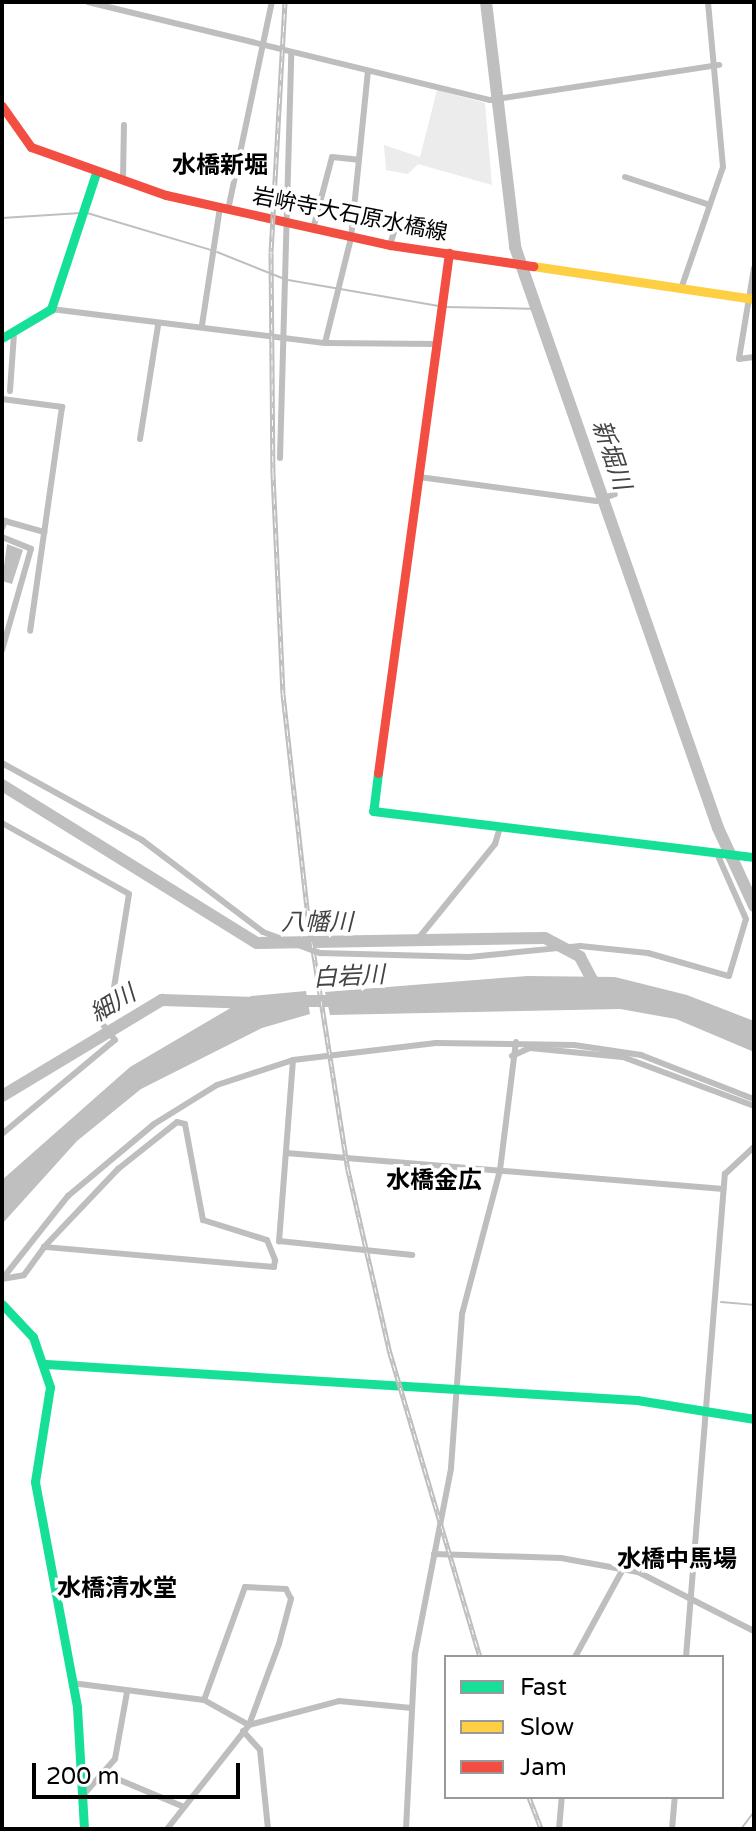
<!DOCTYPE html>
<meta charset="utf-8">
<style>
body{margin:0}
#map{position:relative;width:756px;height:1831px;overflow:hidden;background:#fff;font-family:"Varela Round","Noto Sans JP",sans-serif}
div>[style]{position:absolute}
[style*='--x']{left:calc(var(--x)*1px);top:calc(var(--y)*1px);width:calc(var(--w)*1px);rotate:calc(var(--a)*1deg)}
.green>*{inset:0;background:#ececec}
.water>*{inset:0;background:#bfbfbf}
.stream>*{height:2px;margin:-1px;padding:0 1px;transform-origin:1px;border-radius:1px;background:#bfbfbf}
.river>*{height:12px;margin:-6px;padding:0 6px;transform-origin:6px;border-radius:6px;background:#bfbfbf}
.street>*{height:6px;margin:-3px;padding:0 3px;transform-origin:3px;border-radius:3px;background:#bebebe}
.fast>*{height:9px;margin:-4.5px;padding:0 4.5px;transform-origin:4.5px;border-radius:4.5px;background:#16e098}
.slow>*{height:9px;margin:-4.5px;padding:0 4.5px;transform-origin:4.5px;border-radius:4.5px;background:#ffcf43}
.jam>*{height:9px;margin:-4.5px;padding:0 4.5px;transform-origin:4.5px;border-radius:4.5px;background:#f24e42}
.rail>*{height:5px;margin-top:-2.5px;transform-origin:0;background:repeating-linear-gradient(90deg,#fff 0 6px,#bebebe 0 12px);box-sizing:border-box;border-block:2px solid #bebebe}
span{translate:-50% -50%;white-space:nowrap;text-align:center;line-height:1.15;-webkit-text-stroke:7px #fff;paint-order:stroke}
.street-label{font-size:22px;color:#000}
.neighbourhood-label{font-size:24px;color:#000;font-weight:700}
.water-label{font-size:24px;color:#444;font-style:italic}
.frame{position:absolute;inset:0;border:4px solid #000;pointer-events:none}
.legend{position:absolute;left:444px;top:1655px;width:280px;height:144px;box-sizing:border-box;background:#fff;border:2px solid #999;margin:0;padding:10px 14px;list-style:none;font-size:24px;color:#000}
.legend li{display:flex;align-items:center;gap:16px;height:40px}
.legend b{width:40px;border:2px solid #999}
.scale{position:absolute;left:32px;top:1763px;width:208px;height:36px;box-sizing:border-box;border:4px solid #000;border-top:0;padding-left:10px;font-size:24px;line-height:28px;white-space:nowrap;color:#000;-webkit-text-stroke:6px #fff;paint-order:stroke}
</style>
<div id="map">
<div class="green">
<i style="clip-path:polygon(437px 90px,485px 103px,492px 185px,418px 164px,408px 174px,386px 170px,384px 145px,420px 157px)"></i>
</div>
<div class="water">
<i style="clip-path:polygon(7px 544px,23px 550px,12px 584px,2px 581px)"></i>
<i style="clip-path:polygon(527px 976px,615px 977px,687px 995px,754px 1021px,754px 1052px,676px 1019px,620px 1009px,330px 1015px,325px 992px)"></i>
<i style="clip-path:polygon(306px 991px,310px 1014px,262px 1028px,141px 1089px,77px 1141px,2px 1224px,2px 1180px,130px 1067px,251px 996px)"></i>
</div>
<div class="stream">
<i style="--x:87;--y:213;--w:129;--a:16.6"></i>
<i style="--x:2;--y:218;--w:79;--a:-3.6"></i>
<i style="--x:217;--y:252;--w:70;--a:21.8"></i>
<i style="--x:288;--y:280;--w:153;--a:9.8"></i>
<i style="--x:445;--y:307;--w:94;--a:1.2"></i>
<i style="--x:721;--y:1302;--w:33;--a:5"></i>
<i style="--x:741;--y:1829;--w:21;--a:-53"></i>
</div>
<div class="river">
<i style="--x:486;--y:2;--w:247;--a:83.2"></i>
<i style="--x:515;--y:247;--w:615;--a:70.74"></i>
<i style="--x:718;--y:828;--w:86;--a:65.2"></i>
<i style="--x:2;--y:785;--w:300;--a:31.8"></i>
<i style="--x:257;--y:943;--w:288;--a:-1"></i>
<i style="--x:545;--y:938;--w:40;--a:28"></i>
<i style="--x:580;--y:957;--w:40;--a:62"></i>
<i style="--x:291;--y:1001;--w:50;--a:0"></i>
<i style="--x:2;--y:1096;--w:187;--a:-31"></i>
<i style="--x:162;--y:1000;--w:93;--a:1.8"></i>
</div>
<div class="street">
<i style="--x:88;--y:2;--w:414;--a:13.7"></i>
<i style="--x:490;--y:100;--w:232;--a:-8.7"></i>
<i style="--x:625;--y:177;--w:89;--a:18.2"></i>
<i style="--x:123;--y:180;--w:55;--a:-89"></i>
<i style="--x:228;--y:210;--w:213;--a:-78.1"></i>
<i style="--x:313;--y:229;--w:74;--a:-75.2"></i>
<i style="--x:332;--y:157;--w:27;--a:6"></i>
<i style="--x:390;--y:245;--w:27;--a:-73"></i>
<i style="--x:754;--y:268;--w:92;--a:99.4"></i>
<i style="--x:739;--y:359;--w:15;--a:-8"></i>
<i style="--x:682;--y:286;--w:126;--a:-71"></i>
<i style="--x:723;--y:167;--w:166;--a:-95.2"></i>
<i style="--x:51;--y:309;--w:276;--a:7.1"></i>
<i style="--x:325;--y:343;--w:111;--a:0.5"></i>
<i style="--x:202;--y:325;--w:118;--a:-81.3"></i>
<i style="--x:325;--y:343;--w:108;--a:-76.1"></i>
<i style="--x:351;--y:238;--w:168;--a:-84.2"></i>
<i style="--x:10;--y:391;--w:57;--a:-86"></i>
<i style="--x:2;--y:399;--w:61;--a:7.6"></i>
<i style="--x:62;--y:407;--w:226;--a:98.1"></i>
<i style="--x:140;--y:439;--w:115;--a:-81"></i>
<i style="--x:280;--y:458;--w:406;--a:-88.4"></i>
<i style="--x:419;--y:477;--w:179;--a:7.7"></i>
<i style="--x:596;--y:501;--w:20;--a:-20"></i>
<i style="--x:2;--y:528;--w:8;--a:-67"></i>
<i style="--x:5;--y:521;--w:41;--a:15.8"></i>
<i style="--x:2;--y:537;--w:31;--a:22"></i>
<i style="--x:31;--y:549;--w:105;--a:106"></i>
<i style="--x:2;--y:763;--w:160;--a:28.8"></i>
<i style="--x:142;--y:840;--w:152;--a:37.2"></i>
<i style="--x:263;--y:932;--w:61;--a:20.2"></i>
<i style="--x:320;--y:953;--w:149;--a:1.5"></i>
<i style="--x:469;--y:957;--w:112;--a:-5.7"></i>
<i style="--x:580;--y:946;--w:68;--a:5.9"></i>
<i style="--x:648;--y:953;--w:84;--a:15.9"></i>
<i style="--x:729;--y:976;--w:59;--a:-73.4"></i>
<i style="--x:746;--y:919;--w:67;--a:-113.9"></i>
<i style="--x:2;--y:823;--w:145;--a:29.2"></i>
<i style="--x:129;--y:894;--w:95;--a:99.1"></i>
<i style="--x:417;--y:940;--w:124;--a:-50.9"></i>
<i style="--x:495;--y:844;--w:17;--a:-73"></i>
<i style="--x:512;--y:1056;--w:20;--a:-24"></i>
<i style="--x:530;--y:1048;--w:93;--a:5.5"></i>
<i style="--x:623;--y:1057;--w:140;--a:20.5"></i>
<i style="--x:293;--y:1060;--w:182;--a:94.4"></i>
<i style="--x:279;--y:1241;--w:134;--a:6"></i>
<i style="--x:2;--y:1134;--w:147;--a:-39.8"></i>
<i style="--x:115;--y:1040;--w:28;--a:-128"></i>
<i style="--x:286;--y:1153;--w:439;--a:4.7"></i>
<i style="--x:3;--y:1278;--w:105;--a:-51.6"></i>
<i style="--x:68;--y:1196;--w:112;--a:-39.9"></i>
<i style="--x:154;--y:1124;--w:74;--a:-31.8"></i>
<i style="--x:217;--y:1085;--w:80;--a:-18.2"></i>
<i style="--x:293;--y:1060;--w:144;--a:-6.8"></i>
<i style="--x:436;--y:1043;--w:138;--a:0.8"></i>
<i style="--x:574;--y:1045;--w:68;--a:8.5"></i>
<i style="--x:641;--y:1055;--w:121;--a:21.3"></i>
<i style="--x:2;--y:1279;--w:22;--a:-10"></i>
<i style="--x:24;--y:1275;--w:34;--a:-54"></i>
<i style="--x:44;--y:1247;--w:108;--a:-46.5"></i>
<i style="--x:118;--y:1169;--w:75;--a:-38.5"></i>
<i style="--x:177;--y:1122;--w:8;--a:14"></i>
<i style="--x:185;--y:1124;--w:98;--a:79.4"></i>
<i style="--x:203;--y:1220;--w:67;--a:17.4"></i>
<i style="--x:267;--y:1240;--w:22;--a:68"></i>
<i style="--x:275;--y:1260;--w:7;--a:98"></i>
<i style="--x:274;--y:1267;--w:231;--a:-175"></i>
<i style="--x:434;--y:1554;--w:127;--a:1.8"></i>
<i style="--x:561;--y:1558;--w:78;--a:10.3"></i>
<i style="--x:638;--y:1572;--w:130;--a:27"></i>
<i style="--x:575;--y:1657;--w:100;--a:-61.4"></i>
<i style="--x:686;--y:1657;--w:485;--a:-85.4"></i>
<i style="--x:725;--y:1174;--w:40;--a:-43"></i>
<i style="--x:72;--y:1683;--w:133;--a:7.3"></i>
<i style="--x:204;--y:1700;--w:51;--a:29.1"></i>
<i style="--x:249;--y:1725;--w:93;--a:-14.9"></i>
<i style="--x:339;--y:1701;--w:73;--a:5.5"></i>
<i style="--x:243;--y:1731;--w:25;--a:48"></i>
<i style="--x:260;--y:1750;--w:79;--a:84.2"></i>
<i style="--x:103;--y:1773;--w:86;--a:22.7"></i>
<i style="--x:85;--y:1793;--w:45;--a:-48.6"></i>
<i style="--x:115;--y:1759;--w:68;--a:-79.8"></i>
<i style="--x:167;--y:1829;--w:132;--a:-51.7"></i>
<i style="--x:249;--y:1725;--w:86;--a:-69.7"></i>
<i style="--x:279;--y:1644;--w:47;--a:-75.1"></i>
<i style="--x:291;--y:1599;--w:11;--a:-117"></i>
<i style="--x:286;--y:1589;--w:41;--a:-177.2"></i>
<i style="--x:245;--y:1587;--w:120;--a:109.9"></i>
<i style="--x:406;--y:1829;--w:175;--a:-87.1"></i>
<i style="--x:415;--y:1654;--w:189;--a:-79"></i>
<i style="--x:451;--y:1468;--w:154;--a:-85.9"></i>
<i style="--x:462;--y:1314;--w:149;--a:-75.2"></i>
<i style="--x:500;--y:1170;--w:129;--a:-82.9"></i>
<i style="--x:559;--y:1829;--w:32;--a:-85"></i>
<i style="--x:672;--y:1829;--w:32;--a:-85"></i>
</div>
<div class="fast">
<i style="--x:2;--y:338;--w:57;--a:-30.6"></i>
<i style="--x:51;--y:309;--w:143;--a:-71.7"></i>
<i style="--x:378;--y:773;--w:38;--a:97"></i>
<i style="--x:373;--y:811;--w:384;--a:6.9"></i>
<i style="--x:2;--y:1304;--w:45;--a:46.8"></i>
<i style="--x:33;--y:1337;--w:53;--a:71.2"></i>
<i style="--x:50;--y:1387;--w:96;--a:99"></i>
<i style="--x:35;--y:1482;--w:229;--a:79.4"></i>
<i style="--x:77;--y:1707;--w:122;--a:86.7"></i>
<i style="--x:46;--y:1364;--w:592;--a:3.49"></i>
<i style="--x:637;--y:1400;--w:119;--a:9.2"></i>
</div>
<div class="slow">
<i style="--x:533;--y:266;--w:223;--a:8.5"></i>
</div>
<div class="jam">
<i style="--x:2;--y:106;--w:50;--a:54.7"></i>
<i style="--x:31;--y:147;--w:143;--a:19.6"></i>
<i style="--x:166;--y:195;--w:230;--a:12.6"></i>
<i style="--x:390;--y:245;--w:145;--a:8.4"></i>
<i style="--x:378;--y:773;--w:525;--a:-82.23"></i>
</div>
<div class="rail">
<i style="--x:285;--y:2;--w:250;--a:93.2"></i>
<i style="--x:271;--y:252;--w:222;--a:89.5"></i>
<i style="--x:273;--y:474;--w:220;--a:87.4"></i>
<i style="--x:283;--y:694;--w:225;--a:83.6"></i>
<i style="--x:308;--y:918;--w:255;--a:81"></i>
<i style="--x:348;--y:1170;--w:188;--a:77.1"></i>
<i style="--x:390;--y:1353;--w:317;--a:73.5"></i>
<i style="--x:529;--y:1797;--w:34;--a:69"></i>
</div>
<div class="street-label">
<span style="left:350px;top:215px;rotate:11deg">岩峅寺大石原水橋線</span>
</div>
<div class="neighbourhood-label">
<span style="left:220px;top:166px">水橋新堀</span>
<span style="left:434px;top:1181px">水橋金広</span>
<span style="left:677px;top:1560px">水橋中馬場</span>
<span style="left:117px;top:1589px">水橋清水堂</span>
</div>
<div class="water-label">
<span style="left:611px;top:455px;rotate:71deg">新堀川</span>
<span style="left:317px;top:923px">八幡川</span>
<span style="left:349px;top:977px;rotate:-3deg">白岩川</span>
<span style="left:113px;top:1004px;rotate:-31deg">細川</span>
</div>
<div class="frame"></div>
<ul class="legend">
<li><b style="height:10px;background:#16e098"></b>Fast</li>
<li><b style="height:10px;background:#ffcf43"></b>Slow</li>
<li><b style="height:10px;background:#f24e42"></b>Jam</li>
</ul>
<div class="scale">200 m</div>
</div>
